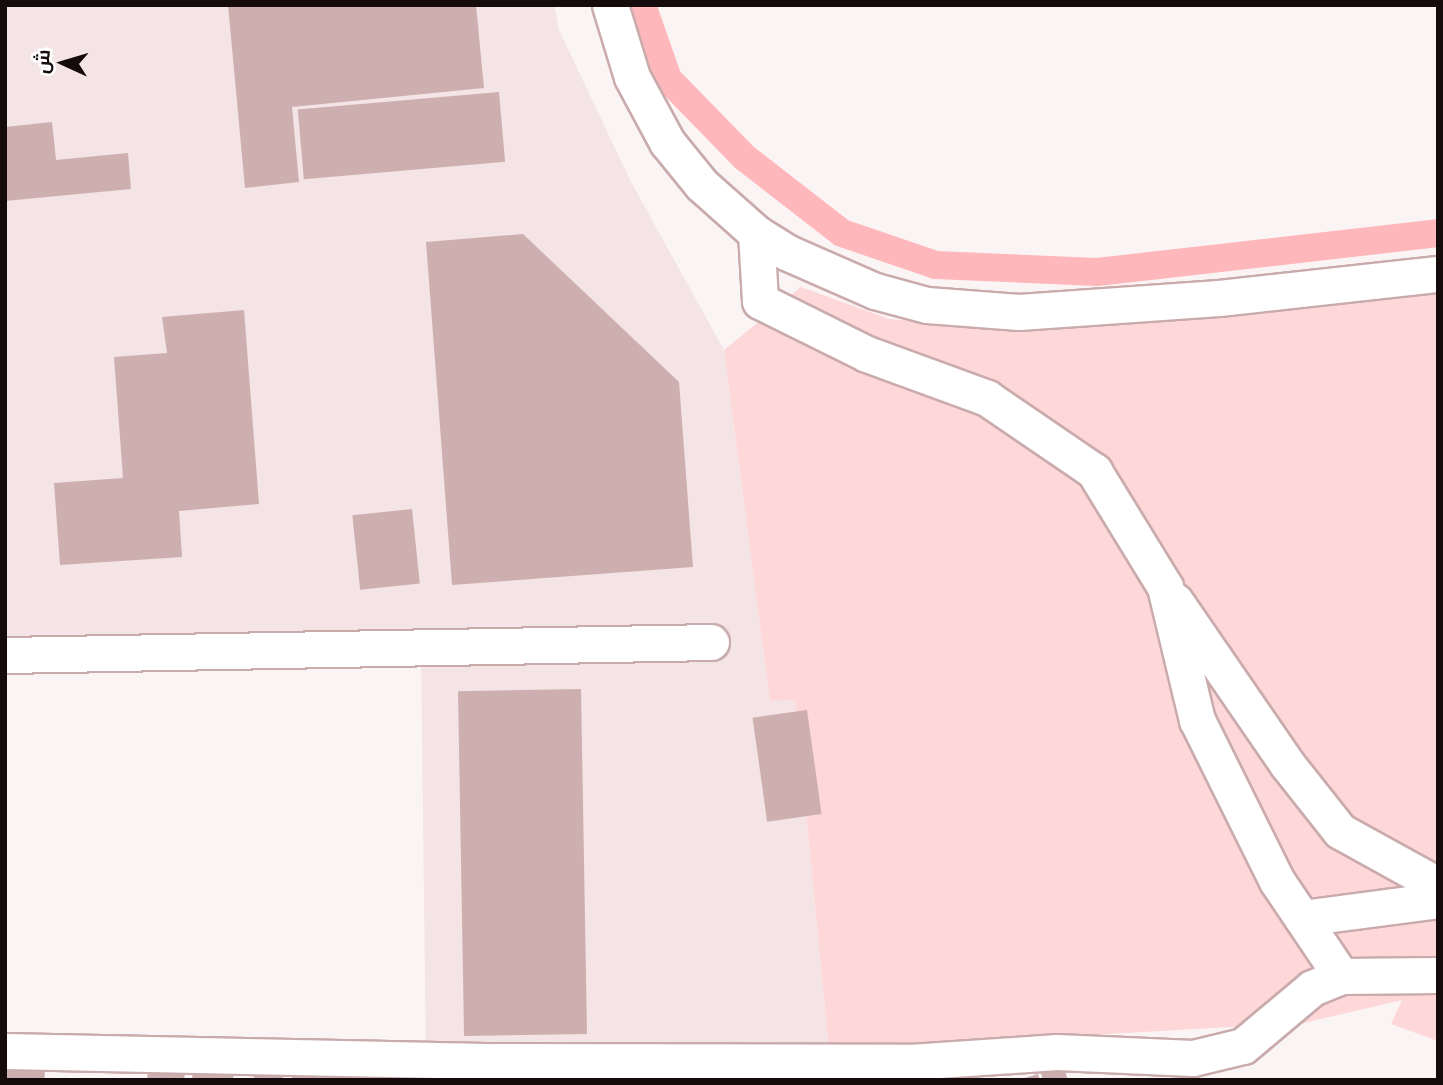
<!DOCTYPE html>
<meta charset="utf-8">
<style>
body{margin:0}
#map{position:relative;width:1443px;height:1085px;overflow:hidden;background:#fbf4f4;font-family:"Open Sans",Cairo,sans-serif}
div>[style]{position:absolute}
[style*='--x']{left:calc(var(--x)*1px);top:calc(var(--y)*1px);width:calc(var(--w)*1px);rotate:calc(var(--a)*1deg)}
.built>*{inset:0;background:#f4e4e5}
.green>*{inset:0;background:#fed7d9}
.canal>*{height:28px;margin:-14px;padding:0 14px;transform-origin:14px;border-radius:14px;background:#feb7bb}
.building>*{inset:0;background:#ceafb0;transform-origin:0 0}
.roads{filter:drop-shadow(2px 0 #caabac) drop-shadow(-2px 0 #caabac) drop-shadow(0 2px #caabac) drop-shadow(0 -2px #caabac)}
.minor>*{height:35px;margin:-17.5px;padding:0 17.5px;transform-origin:17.5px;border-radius:17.5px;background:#fff}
span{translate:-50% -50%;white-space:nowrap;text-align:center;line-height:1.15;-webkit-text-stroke:7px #fff;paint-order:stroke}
.frame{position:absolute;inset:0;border:7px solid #150b0c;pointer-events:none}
.north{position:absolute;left:28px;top:28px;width:70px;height:70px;-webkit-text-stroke:5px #fff;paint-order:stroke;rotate:274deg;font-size:19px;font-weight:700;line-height:28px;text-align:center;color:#150b0c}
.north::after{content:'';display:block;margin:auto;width:24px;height:32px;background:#150b0c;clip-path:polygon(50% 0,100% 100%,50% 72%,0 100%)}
</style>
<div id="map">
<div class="built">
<i style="clip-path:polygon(5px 5px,554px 5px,559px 30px,631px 182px,724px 350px,770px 700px,795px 700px,829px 1050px,426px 1065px,421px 647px,5px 646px)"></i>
</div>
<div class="green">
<i style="clip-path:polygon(801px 287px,889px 319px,1032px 331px,1438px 293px,1438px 1041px,1391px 1024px,1402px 1000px,1261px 1033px,1249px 1026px,829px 1050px,795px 700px,770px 701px,724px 350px)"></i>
</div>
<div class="canal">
<i style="--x:642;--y:5;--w:78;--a:70.6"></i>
<i style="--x:668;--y:79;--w:109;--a:45.7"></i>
<i style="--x:744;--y:157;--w:124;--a:37.8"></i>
<i style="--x:842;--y:233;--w:99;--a:18.8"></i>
<i style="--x:936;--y:265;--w:161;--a:2.5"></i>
<i style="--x:1097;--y:272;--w:343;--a:-6.5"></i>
</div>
<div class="building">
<i style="clip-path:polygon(228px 5px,476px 5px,484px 88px,292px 107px,299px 182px,245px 188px)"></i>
<i style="left:499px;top:92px;width:70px;height:202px;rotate:85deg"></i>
<i style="clip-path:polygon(52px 122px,56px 160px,128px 153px,131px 189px,5px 201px,5px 127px)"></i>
<i style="clip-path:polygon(523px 234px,679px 382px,693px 567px,452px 585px,426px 242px)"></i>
<i style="clip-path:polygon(244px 310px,259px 504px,179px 511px,182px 557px,60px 565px,54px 483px,123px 478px,114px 357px,167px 353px,162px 317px)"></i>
<i style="left:412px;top:509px;width:75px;height:60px;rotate:84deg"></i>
<i style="left:581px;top:689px;width:345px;height:123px;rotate:89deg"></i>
<i style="left:807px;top:710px;width:105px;height:55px;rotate:82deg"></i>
<i style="left:5px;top:1057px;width:40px;height:23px;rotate:1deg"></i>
<i style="clip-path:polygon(1061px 1059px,1068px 1080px,1043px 1080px,1039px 1067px)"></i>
<i style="left:254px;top:1062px;width:29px;height:18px"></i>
<i style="left:148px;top:1065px;width:37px;height:15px;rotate:3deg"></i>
<i style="clip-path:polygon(351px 1067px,374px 1073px,374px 1080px,351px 1080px)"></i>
<i style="clip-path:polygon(193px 1068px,234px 1070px,233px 1080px,192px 1080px)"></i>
<i style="clip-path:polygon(315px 1068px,316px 1080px,292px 1080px,292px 1070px)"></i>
<i style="left:399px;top:1071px;width:41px;height:9px;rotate:1deg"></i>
<i style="clip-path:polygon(486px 1072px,487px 1080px,456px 1080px,456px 1074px)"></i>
<i style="clip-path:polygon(1038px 1074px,1040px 1080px,1021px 1080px,1021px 1079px)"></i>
</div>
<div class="roads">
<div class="minor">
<i style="--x:610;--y:5;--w:75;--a:73"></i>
<i style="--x:632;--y:77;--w:74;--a:61.7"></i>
<i style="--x:667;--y:142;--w:55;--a:50.9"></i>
<i style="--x:702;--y:185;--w:72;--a:41.6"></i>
<i style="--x:756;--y:233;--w:36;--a:32"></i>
<i style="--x:786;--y:252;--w:97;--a:23.7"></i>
<i style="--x:875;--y:291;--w:54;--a:15.1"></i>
<i style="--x:927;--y:305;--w:92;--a:4.4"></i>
<i style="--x:1019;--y:312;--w:200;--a:-4"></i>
<i style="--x:1219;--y:298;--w:220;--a:-6.3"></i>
<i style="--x:756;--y:233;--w:68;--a:86.6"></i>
<i style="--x:760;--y:301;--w:119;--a:26.4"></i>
<i style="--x:867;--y:354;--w:128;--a:20.1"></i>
<i style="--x:987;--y:398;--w:130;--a:34.3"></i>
<i style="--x:1094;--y:471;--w:136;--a:58.5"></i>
<i style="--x:1165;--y:587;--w:137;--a:76.5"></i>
<i style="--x:1197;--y:720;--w:180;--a:63.6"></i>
<i style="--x:1277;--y:881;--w:115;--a:56"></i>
<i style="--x:1175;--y:601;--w:198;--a:55.5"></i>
<i style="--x:1287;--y:764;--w:85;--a:51.7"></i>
<i style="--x:1340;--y:831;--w:112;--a:28.9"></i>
<i style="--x:5;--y:655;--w:706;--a:-1.05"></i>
<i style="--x:1302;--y:918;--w:137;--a:-7.5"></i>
<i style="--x:5;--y:1051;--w:493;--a:1.2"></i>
<i style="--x:498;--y:1061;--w:412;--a:0.1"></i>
<i style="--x:910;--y:1062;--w:147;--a:-3.9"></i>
<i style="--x:1057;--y:1052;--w:136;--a:2.5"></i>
<i style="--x:1193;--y:1058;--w:51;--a:-13.5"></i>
<i style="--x:1243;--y:1046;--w:90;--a:-40"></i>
<i style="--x:1312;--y:988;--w:31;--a:-22"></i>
<i style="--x:1341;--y:976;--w:97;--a:-0.6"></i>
</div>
</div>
<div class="frame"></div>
<div class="north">ش</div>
</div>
